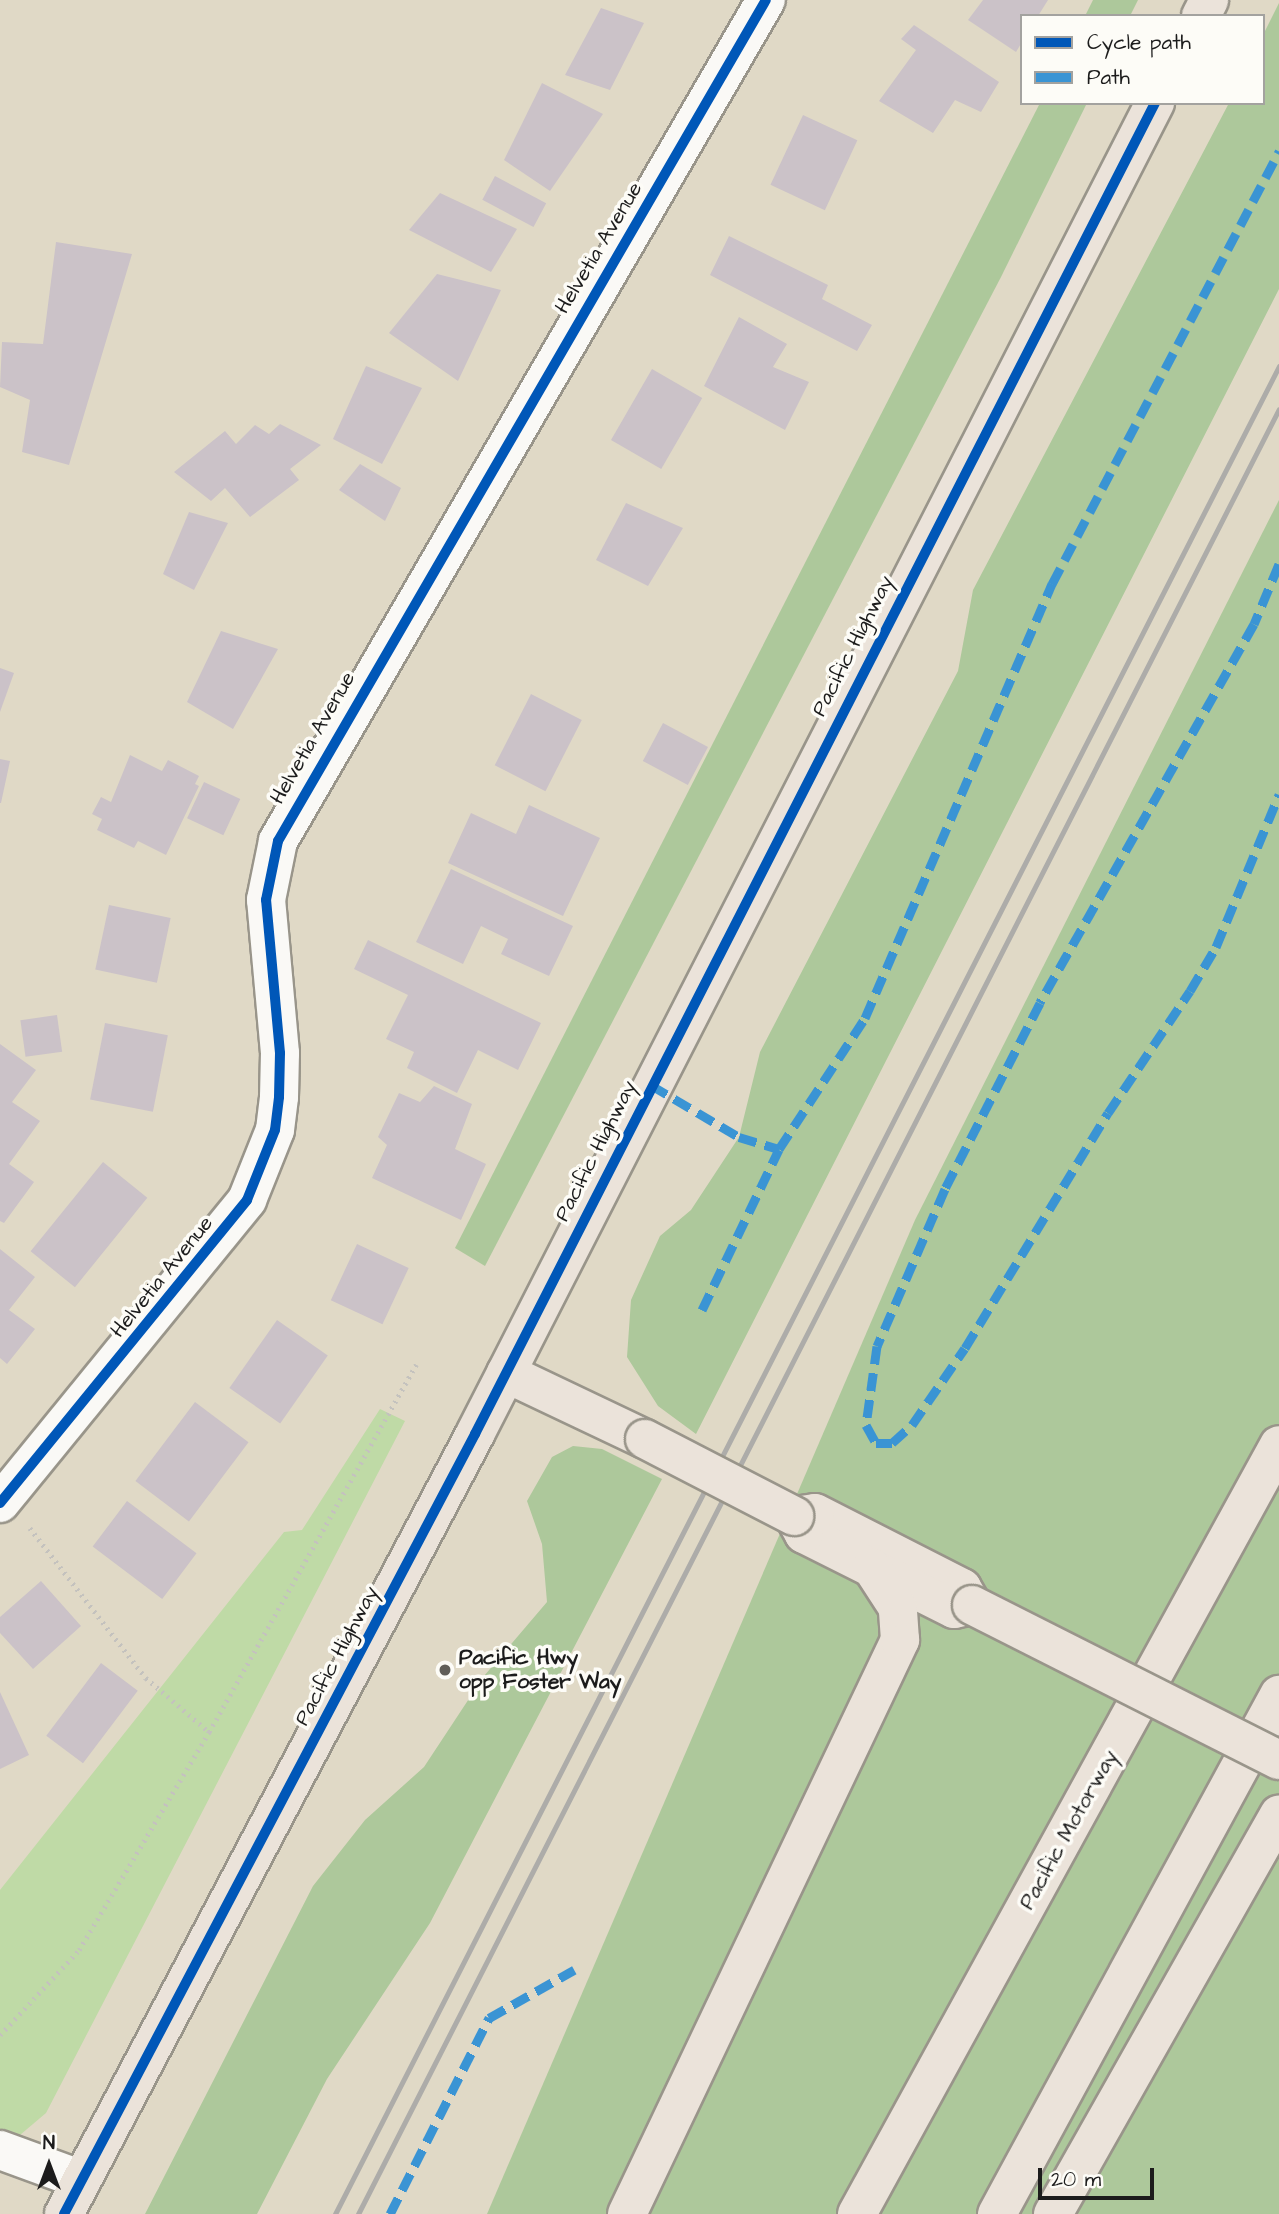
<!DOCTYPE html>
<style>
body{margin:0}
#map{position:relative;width:1279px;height:2214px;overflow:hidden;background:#e0d9c6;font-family:"Architects Daughter",sans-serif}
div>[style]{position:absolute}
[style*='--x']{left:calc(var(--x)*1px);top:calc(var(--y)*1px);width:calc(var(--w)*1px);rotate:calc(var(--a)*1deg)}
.green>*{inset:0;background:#bfdaa6}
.forest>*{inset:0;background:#adc89b}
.building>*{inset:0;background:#cbc2c8;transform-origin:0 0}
.path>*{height:4.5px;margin-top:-2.25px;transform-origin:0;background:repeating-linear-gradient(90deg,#c4c2be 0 2px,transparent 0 7px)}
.roads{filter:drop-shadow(2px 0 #99958a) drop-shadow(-2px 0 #99958a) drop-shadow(0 2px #99958a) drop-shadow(0 -2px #99958a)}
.street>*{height:38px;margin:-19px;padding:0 19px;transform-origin:19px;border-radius:19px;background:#faf9f6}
.primary>*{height:38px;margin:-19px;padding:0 19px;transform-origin:19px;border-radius:19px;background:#ebe3da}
.highway>*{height:38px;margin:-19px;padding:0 19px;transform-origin:19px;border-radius:19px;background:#ebe3da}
.rail>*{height:5px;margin:-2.5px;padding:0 2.5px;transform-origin:2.5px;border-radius:2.5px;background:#adaca9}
.bridges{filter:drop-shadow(2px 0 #99958a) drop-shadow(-2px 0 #99958a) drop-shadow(0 2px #99958a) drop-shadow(0 -2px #99958a)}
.highway-bridge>*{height:38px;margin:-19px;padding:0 19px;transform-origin:19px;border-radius:19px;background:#ebe3da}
.quiet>*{height:9px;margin-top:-4.5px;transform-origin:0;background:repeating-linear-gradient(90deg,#3a94d4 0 18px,transparent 0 27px)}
.cycleway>*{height:10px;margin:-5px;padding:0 5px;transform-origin:5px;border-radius:5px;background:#0057b8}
.dots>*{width:19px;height:19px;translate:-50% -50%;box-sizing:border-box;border:4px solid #fdfcf7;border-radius:50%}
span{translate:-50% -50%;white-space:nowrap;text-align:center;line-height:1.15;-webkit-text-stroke:7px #fdfcf7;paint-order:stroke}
.street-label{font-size:21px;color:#1c1c1c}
.poi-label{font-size:21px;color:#1c1c1c;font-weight:700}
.left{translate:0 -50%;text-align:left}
.legend{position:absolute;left:1020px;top:14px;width:245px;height:91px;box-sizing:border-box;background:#fdfcf7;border:2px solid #a3a29f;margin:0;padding:9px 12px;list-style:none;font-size:21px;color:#1c1c1c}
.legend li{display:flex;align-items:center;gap:14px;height:35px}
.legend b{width:35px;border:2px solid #a3a29f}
.north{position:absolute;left:14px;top:2130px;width:70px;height:70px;-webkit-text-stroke:5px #fdfcf7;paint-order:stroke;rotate:0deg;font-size:19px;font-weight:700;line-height:28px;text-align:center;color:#1c1c1c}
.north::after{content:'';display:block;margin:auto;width:24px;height:32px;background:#1c1c1c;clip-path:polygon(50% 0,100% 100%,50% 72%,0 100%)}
.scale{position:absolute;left:1038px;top:2168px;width:116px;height:32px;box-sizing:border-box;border:4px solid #1c1c1c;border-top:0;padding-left:9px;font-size:21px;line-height:24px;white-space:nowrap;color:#1c1c1c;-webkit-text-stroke:5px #fdfcf7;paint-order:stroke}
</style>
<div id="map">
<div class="green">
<i style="clip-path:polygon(380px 1409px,405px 1421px,46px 2113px,20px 2135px,0 2135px,0 1890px,284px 1532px,302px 1530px)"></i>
</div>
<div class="forest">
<i style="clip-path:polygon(1093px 0,1138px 0,1130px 16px,1085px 16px)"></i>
<i style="clip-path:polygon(1279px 3px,1279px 289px,696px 1434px,658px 1406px,627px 1357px,631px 1300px,660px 1236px,691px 1210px,739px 1137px,760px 1052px,958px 671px,973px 590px,1229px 103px,1263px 103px,1263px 35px)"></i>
<i style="clip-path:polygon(1040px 103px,1087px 103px,1001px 277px,485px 1266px,455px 1248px)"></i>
<i style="clip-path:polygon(1279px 500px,1279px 2214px,487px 2214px,915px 1220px)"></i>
<i style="clip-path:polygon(573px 1446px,602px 1449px,662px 1479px,430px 1923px,327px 2079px,257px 2214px,145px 2214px,313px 1886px,365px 1820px,424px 1767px,484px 1676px,547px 1602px,542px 1544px,527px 1501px,552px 1457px)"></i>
</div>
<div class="building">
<i style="clip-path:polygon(983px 0,1048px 0,1038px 16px,1022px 16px,1022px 42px,1016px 52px,968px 20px)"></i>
<i style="clip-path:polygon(601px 8px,644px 23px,610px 90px,565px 75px)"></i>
<i style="clip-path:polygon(914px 25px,999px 82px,981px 112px,955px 100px,933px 133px,879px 101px,916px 50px,901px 39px)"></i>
<i style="clip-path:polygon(542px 83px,603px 114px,550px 191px,504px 160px)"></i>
<i style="left:803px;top:115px;width:60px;height:77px;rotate:25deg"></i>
<i style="left:495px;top:176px;width:58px;height:27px;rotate:28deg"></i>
<i style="clip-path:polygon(440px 193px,517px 229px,491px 272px,409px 230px)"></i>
<i style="clip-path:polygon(729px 236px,828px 285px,822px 299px,872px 325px,857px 351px,710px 275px)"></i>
<i style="clip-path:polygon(56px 242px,132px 254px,69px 465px,22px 452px,30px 400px,0 387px,2px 342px,43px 344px)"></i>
<i style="clip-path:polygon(437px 274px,501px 290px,458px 381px,389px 333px)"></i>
<i style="clip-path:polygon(739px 317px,787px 344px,773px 367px,809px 382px,785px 430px,704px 386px)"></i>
<i style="clip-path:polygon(366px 366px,422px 388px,382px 464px,333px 439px)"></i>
<i style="left:652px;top:369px;width:58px;height:82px;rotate:30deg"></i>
<i style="clip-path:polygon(280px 424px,321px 445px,290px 469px,299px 480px,250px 517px,225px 488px,211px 501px,174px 472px,225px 431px,236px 444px,255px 425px,269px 434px)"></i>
<i style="clip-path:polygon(360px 464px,401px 488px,385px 521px,339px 490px)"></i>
<i style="clip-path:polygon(626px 503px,683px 528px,648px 586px,596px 560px)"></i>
<i style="clip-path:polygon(189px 512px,228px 523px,194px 590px,163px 574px)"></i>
<i style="clip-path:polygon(221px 631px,278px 649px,233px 729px,187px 702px)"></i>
<i style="clip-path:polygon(0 668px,14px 673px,0 712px)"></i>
<i style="left:531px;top:694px;width:57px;height:80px;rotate:27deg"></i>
<i style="left:663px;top:723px;width:51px;height:43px;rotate:28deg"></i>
<i style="clip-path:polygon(130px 755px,162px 771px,168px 760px,199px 776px,195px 784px,199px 786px,166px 855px,138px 841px,134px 848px,97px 830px,102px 819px,92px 814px,101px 797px,111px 802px)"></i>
<i style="clip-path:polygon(0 759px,10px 761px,1px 803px,0 803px)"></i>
<i style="left:204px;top:782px;width:40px;height:40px;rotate:25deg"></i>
<i style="clip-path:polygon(529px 805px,600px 838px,563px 916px,448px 863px,471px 813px,516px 834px)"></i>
<i style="clip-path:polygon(451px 869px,573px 926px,549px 976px,501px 954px,508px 939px,481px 926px,463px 964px,416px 942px)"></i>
<i style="left:109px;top:905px;width:63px;height:66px;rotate:12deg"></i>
<i style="clip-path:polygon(368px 940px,541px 1023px,518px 1070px,478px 1050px,457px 1093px,407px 1068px,414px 1052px,386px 1039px,408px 995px,354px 969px)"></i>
<i style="left:57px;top:1015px;width:37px;height:37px;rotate:82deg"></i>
<i style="left:105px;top:1023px;width:64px;height:78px;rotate:11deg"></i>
<i style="clip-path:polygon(0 1044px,36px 1070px,12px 1102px,40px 1121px,9px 1164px,34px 1182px,4px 1223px,0 1221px)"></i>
<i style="clip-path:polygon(434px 1086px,472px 1104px,455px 1149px,486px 1164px,461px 1220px,372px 1178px,387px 1145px,378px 1137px,399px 1093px,420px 1102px)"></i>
<i style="left:103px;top:1162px;width:57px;height:115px;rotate:39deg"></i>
<i style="left:357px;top:1244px;width:57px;height:62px;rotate:25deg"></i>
<i style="clip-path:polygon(0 1249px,35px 1277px,9px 1310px,35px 1329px,7px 1364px,0 1358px)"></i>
<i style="left:277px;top:1320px;width:62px;height:83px;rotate:35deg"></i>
<i style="left:195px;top:1402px;width:67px;height:99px;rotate:37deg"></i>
<i style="left:127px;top:1501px;width:87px;height:57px;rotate:37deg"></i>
<i style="clip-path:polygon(41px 1581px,81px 1626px,33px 1669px,0 1633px,0 1617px)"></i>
<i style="left:101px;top:1663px;width:46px;height:91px;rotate:37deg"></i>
<i style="clip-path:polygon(0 1692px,29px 1755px,0 1769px)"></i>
</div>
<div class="path">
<i style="--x:30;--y:1528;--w:190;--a:52.3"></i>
<i style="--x:146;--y:1678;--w:83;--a:40.6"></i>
<i style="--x:0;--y:2035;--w:116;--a:-47.1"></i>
<i style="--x:79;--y:1950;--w:254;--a:-59.2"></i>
<i style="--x:209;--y:1732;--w:422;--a:-60.6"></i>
</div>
<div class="roads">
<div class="street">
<i style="--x:0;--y:1503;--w:391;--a:-50.8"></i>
<i style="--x:247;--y:1200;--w:75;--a:-68.2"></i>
<i style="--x:275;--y:1130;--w:33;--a:-83"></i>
<i style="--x:279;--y:1097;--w:44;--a:-88.7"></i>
<i style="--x:280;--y:1053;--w:154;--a:-95.2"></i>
<i style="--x:266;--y:900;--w:60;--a:-78.5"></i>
<i style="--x:278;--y:841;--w:972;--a:-59.88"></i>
<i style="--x:0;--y:2150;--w:87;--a:20.1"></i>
</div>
<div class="primary">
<i style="--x:1201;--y:16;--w:18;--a:-63"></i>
<i style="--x:64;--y:2214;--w:882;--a:-62.21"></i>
<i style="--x:475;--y:1434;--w:1495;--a:-62.94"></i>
</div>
<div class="highway">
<i style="--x:506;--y:1373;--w:154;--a:25.4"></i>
<i style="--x:815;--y:1513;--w:165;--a:27"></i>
<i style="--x:962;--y:1588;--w:20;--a:60"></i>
<i style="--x:972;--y:1605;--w:18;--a:167"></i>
<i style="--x:954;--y:1609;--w:168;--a:-153.4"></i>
<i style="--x:804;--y:1534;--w:21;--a:-119"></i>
<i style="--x:794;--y:1516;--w:21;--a:-8"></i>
<i style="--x:627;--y:2214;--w:636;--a:-64.56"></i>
<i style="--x:900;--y:1640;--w:32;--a:-94"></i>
<i style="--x:898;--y:1608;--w:48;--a:-123"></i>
<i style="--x:857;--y:2214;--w:877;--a:-61.24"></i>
<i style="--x:997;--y:2214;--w:591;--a:-61.48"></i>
<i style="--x:1053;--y:2214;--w:459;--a:-60.5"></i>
</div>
</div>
<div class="rail">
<i style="--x:335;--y:2214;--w:2075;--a:-62.94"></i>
<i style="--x:358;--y:2214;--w:2026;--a:-62.97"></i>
</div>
<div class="bridges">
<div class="highway-bridge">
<i style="--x:645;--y:1439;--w:168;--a:27.3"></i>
<i style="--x:972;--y:1605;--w:344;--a:26.8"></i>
</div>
</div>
<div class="quiet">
<i style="--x:1279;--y:564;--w:65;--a:112.6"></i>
<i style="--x:1254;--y:624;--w:435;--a:119.5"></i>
<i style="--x:1040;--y:1003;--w:209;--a:117.1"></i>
<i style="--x:945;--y:1189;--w:171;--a:113.4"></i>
<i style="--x:877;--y:1346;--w:80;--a:97.9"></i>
<i style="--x:866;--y:1425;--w:21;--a:61"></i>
<i style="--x:876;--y:1443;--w:16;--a:0"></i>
<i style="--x:892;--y:1443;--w:27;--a:-42"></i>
<i style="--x:912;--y:1425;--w:93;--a:-55.5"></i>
<i style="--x:965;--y:1348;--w:275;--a:-58.7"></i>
<i style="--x:1108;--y:1113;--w:147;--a:-56.1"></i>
<i style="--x:1190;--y:991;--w:51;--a:-59.4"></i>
<i style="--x:1216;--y:947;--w:165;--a:-67.5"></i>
<i style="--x:651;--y:1085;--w:102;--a:30.6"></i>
<i style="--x:739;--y:1137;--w:42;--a:16.7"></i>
<i style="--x:779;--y:1149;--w:157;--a:-56.7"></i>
<i style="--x:865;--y:1018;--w:473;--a:-66.7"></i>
<i style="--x:1052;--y:584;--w:489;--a:-62.3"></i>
<i style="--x:702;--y:1310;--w:178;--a:-64.4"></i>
<i style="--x:390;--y:2214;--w:220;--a:-63.2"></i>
<i style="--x:489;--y:2018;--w:98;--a:-29.5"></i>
</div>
<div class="cycleway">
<i style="--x:0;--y:1503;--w:391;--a:-50.8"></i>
<i style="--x:247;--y:1200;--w:75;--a:-68.2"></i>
<i style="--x:275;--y:1130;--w:33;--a:-83"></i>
<i style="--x:279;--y:1097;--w:44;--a:-88.7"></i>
<i style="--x:280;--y:1053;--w:154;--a:-95.2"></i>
<i style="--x:266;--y:900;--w:60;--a:-78.5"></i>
<i style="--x:278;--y:841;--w:972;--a:-59.88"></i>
<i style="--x:64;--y:2214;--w:882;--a:-62.21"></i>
<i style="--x:475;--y:1434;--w:1495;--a:-62.94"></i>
</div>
<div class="dots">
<i style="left:445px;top:1670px;background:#615e58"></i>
</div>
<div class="street-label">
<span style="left:599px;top:248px;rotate:-59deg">Helvetia Avenue</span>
<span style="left:853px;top:646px;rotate:-63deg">Pacific Highway</span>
<span style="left:313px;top:738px;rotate:-60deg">Helvetia Avenue</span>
<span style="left:596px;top:1151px;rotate:-63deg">Pacific Highway</span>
<span style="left:162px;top:1277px;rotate:-51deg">Helvetia Avenue</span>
<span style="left:337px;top:1656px;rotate:-62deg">Pacific Highway</span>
<span style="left:1069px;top:1830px;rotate:-61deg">Pacific Motorway</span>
</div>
<div class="poi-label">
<span class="left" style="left:459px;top:1670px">Pacific Hwy<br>opp Foster Way</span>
</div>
<ul class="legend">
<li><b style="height:9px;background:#0057b8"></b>Cycle path</li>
<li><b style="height:9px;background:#3a94d4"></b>Path</li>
</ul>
<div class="north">N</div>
<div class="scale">20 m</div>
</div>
